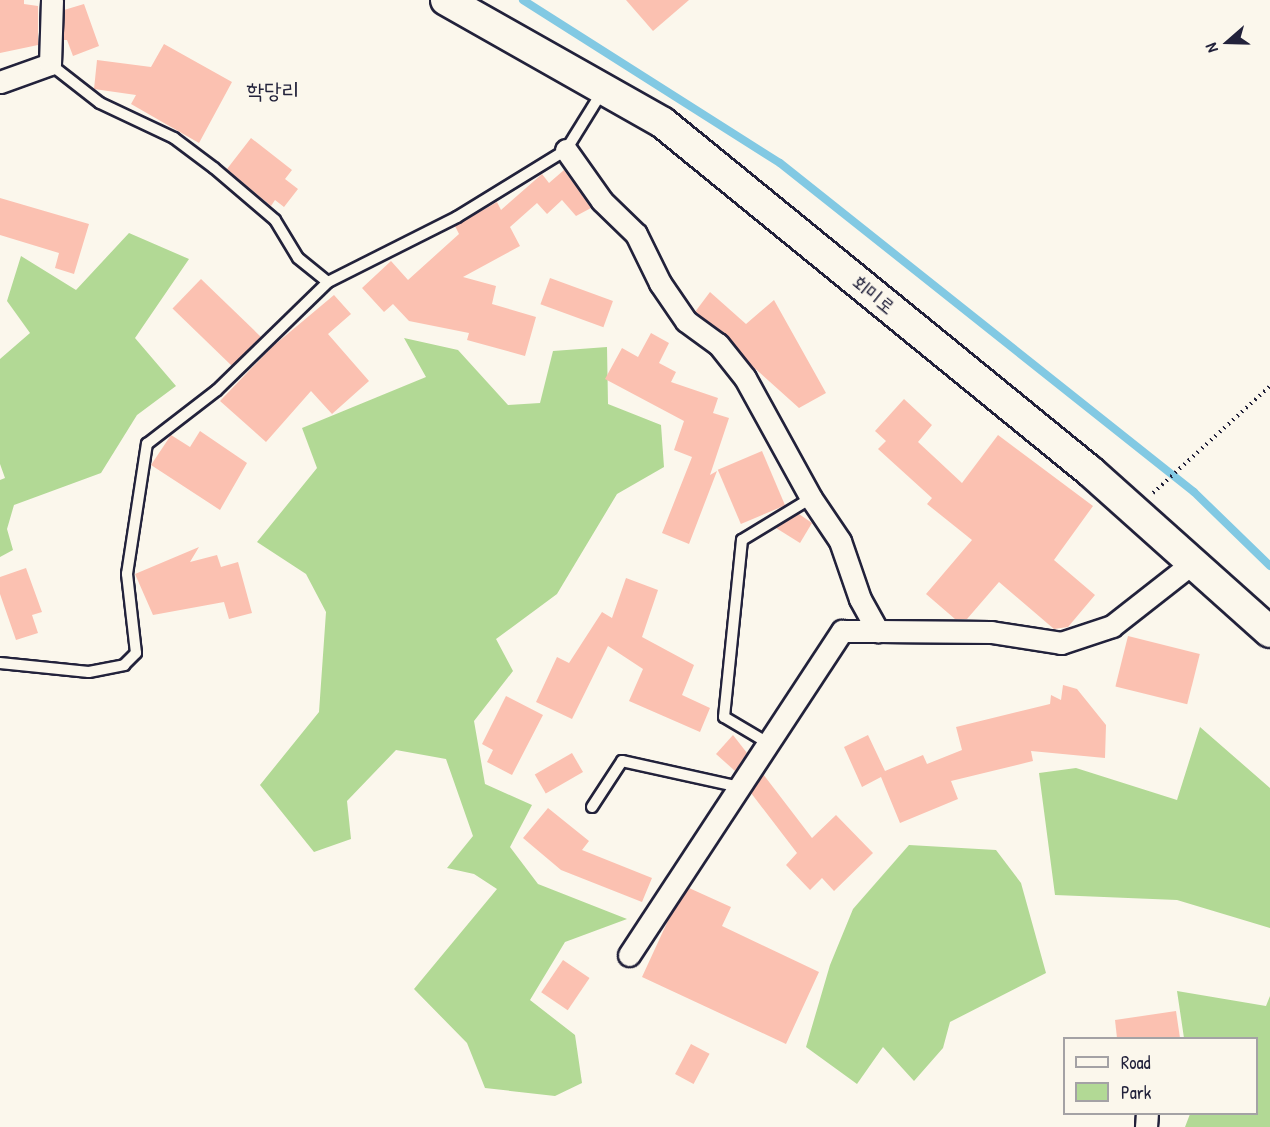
<!DOCTYPE html>
<meta charset="utf-8">
<style>
body{margin:0}
#map{position:relative;width:1270px;height:1127px;overflow:hidden;background:#fbf7ec;font-family:"Patrick Hand","Poor Story",sans-serif}
div>[style]{position:absolute}
[style*='--x']{left:calc(var(--x)*1px);top:calc(var(--y)*1px);width:calc(var(--w)*1px);rotate:calc(var(--a)*1deg)}
.green>*{inset:0;background:#b2d995}
.stream>*{height:8px;margin:-4px;padding:0 4px;transform-origin:4px;border-radius:4px;background:#82c9e3}
.building>*{inset:0;background:#fbc1b1;transform-origin:0 0}
.path>*{height:4px;margin-top:-2px;transform-origin:0;background:repeating-linear-gradient(90deg,#22223b 0 1.5px,transparent 0 6px)}
.roads{filter:drop-shadow(2px 0 #22223b) drop-shadow(-2px 0 #22223b) drop-shadow(0 2px #22223b) drop-shadow(0 -2px #22223b)}
.lane>*{height:10px;margin:-5px;padding:0 5px;transform-origin:5px;border-radius:5px;background:#fbf7ec}
.street>*{height:21px;margin:-10.5px;padding:0 10.5px;transform-origin:10.5px;border-radius:10.5px;background:#fbf7ec}
.secondary>*{height:30px;margin:-15px;padding:0 15px;transform-origin:15px;border-radius:15px;background:#fbf7ec}
span{translate:-50% -50%;white-space:nowrap;text-align:center;line-height:1.15;-webkit-text-stroke:6px #fbf7ec;paint-order:stroke}
.street-label{font-size:20px;color:#22223b}
.quarter-label{font-size:22px;color:#22223b}
.legend{position:absolute;left:1063px;top:1037px;width:195px;height:78px;box-sizing:border-box;background:#fbf7ec;border:2px solid #a4a2a5;margin:0;padding:8px 10px;list-style:none;font-size:18px;color:#22223b}
.legend li{display:flex;align-items:center;gap:12px;height:30px}
.legend b{width:30px;border:2px solid #a4a2a5}
.north{position:absolute;left:1198px;top:12px;width:60px;height:60px;-webkit-text-stroke:4px #fbf7ec;paint-order:stroke;rotate:250deg;font-size:16px;font-weight:700;line-height:24px;text-align:center;color:#22223b}
.north::after{content:'';display:block;margin:auto;width:21px;height:27px;background:#22223b;clip-path:polygon(50% 0,100% 100%,50% 72%,0 100%)}
</style>
<div id="map">
<div class="green">
<i style="clip-path:polygon(129px 233px,189px 259px,135px 338px,176px 386px,137px 415px,101px 473px,14px 505px,7px 529px,13px 550px,0 557px,0 480px,5px 478px,0 464px,0 359px,30px 333px,7px 301px,21px 256px,76px 290px)"></i>
<i style="clip-path:polygon(404px 338px,458px 350px,508px 405px,540px 403px,553px 351px,607px 347px,608px 404px,661px 425px,664px 467px,617px 494px,557px 594px,496px 639px,513px 671px,474px 721px,485px 784px,532px 805px,510px 847px,538px 884px,627px 919px,565px 942px,530px 1000px,575px 1035px,582px 1083px,555px 1096px,485px 1088px,467px 1043px,414px 989px,497px 889px,474px 874px,447px 868px,473px 836px,446px 759px,396px 750px,347px 801px,351px 839px,314px 852px,260px 785px,319px 712px,326px 612px,306px 574px,257px 542px,317px 468px,302px 428px,426px 377px)"></i>
<i style="clip-path:polygon(1200px 727px,1270px 788px,1270px 928px,1177px 900px,1055px 895px,1039px 773px,1076px 768px,1177px 800px)"></i>
<i style="clip-path:polygon(909px 845px,996px 850px,1021px 883px,1046px 973px,950px 1022px,943px 1048px,914px 1081px,883px 1047px,857px 1084px,806px 1047px,830px 965px,853px 909px)"></i>
<i style="clip-path:polygon(1177px 991px,1266px 1006px,1270px 996px,1270px 1127px,1185px 1127px,1190px 1114px,1256px 1114px,1256px 1038px,1184px 1038px)"></i>
</div>
<div class="stream">
<i style="--x:523;--y:0;--w:304;--a:32.4"></i>
<i style="--x:780;--y:163;--w:529;--a:38.47"></i>
<i style="--x:1194;--y:492;--w:106;--a:44.2"></i>
</div>
<div class="building">
<i style="clip-path:polygon(0 0,24px 0,24px 4px,38px 6px,38px 45px,0 53px)"></i>
<i style="clip-path:polygon(626px 0,689px 0,653px 31px)"></i>
<i style="clip-path:polygon(84px 4px,99px 46px,73px 56px,67px 40px,63px 40px,64px 10px)"></i>
<i style="clip-path:polygon(164px 44px,232px 82px,199px 143px,131px 104px,136px 95px,94px 89px,97px 60px,151px 67px)"></i>
<i style="clip-path:polygon(251px 138px,292px 170px,285px 179px,298px 189px,284px 207px,275px 200px,271px 206px,227px 169px)"></i>
<i style="clip-path:polygon(564px 170px,591px 208px,576px 216px,562px 200px,547px 214px,537px 203px,510px 227px,520px 246px,463px 277px,496px 286px,492px 304px,536px 317px,525px 356px,467px 340px,469px 333px,409px 321px,393px 304px,384px 312px,362px 288px,391px 261px,408px 280px,459px 234px,455px 226px,497px 202px,501px 210px,542px 174px,549px 183px)"></i>
<i style="clip-path:polygon(0 198px,89px 224px,74px 274px,55px 268px,59px 253px,0 235px)"></i>
<i style="left:550px;top:278px;width:67px;height:28px;rotate:20deg"></i>
<i style="left:201px;top:279px;width:83px;height:41px;rotate:44deg"></i>
<i style="clip-path:polygon(710px 292px,746px 324px,774px 300px,826px 393px,799px 408px,750px 364px,726px 334px,695px 312px)"></i>
<i style="clip-path:polygon(334px 295px,351px 314px,328px 334px,369px 381px,332px 414px,311px 391px,266px 442px,220px 401px,272px 347px)"></i>
<i style="clip-path:polygon(651px 333px,669px 343px,659px 363px,676px 372px,671px 382px,718px 398px,713px 413px,729px 418px,710px 475px,717px 471px,689px 544px,662px 533px,692px 457px,674px 450px,684px 421px,605px 379px,622px 348px,638px 357px)"></i>
<i style="clip-path:polygon(904px 399px,932px 425px,918px 442px,962px 483px,998px 435px,1093px 506px,1054px 560px,1095px 595px,1068px 627px,1054px 629px,999px 582px,967px 619px,955px 619px,926px 594px,972px 540px,927px 504px,932px 498px,878px 449px,886px 441px,875px 431px)"></i>
<i style="clip-path:polygon(200px 431px,247px 463px,220px 510px,151px 465px,171px 435px,190px 447px)"></i>
<i style="left:762px;top:451px;width:59px;height:48px;rotate:67deg"></i>
<i style="clip-path:polygon(799px 514px,812px 523px,800px 543px,776px 528px)"></i>
<i style="clip-path:polygon(199px 547px,190px 562px,217px 555px,221px 567px,238px 562px,252px 613px,229px 619px,224px 602px,153px 615px,135px 574px)"></i>
<i style="clip-path:polygon(26px 568px,42px 612px,32px 615px,38px 633px,16px 640px,0 594px,0 577px)"></i>
<i style="clip-path:polygon(626px 578px,658px 590px,642px 637px,694px 665px,682px 695px,710px 708px,700px 732px,629px 701px,643px 669px,608px 646px,572px 719px,536px 702px,557px 657px,569px 663px,602px 612px,612px 618px)"></i>
<i style="left:1128px;top:636px;width:74px;height:52px;rotate:14deg"></i>
<i style="clip-path:polygon(1063px 685px,1077px 689px,1106px 725px,1105px 758px,1031px 751px,1033px 761px,951px 781px,958px 799px,900px 823px,881px 777px,862px 787px,844px 747px,868px 735px,885px 771px,923px 755px,927px 764px,962px 750px,956px 727px,1050px 704px,1051px 695px,1061px 700px)"></i>
<i style="clip-path:polygon(506px 696px,543px 715px,512px 775px,487px 762px,493px 750px,482px 744px)"></i>
<i style="clip-path:polygon(733px 735px,747px 753px,735px 771px,716px 754px)"></i>
<i style="left:572px;top:753px;width:22px;height:43px;rotate:60deg"></i>
<i style="clip-path:polygon(763px 774px,812px 838px,836px 815px,873px 853px,834px 891px,822px 878px,810px 890px,786px 865px,797px 853px,751px 793px)"></i>
<i style="clip-path:polygon(548px 808px,589px 841px,582px 850px,652px 878px,642px 902px,561px 870px,523px 838px)"></i>
<i style="clip-path:polygon(689px 888px,731px 907px,722px 926px,819px 972px,786px 1044px,642px 977px,671px 914px)"></i>
<i style="left:563px;top:960px;width:32px;height:39px;rotate:34deg"></i>
<i style="clip-path:polygon(1176px 1011px,1180px 1038px,1117px 1038px,1115px 1020px)"></i>
<i style="left:691px;top:1044px;width:21px;height:34px;rotate:28deg"></i>
</div>
<div class="path">
<i style="--x:1153;--y:493;--w:159;--a:-42.4"></i>
</div>
<div class="roads">
<div class="lane">
<i style="--x:50;--y:64;--w:63;--a:38"></i>
<i style="--x:100;--y:103;--w:82;--a:25.3"></i>
<i style="--x:174;--y:138;--w:50;--a:36.9"></i>
<i style="--x:214;--y:168;--w:80;--a:40.4"></i>
<i style="--x:275;--y:220;--w:44;--a:58.8"></i>
<i style="--x:298;--y:258;--w:38;--a:39"></i>
<i style="--x:0;--y:663;--w:89;--a:5.8"></i>
<i style="--x:89;--y:672;--w:36;--a:-11"></i>
<i style="--x:124;--y:665;--w:17;--a:-45"></i>
<i style="--x:136;--y:653;--w:80;--a:-96.5"></i>
<i style="--x:127;--y:574;--w:132;--a:-81.3"></i>
<i style="--x:147;--y:444;--w:88;--a:-37.6"></i>
<i style="--x:217;--y:390;--w:155;--a:-44.2"></i>
<i style="--x:328;--y:282;--w:144;--a:-26.7"></i>
<i style="--x:457;--y:217;--w:128;--a:-31.6"></i>
<i style="--x:566;--y:150;--w:68;--a:-58.2"></i>
<i style="--x:768;--y:743;--w:51;--a:-149.4"></i>
<i style="--x:724;--y:717;--w:178;--a:-84.2"></i>
<i style="--x:742;--y:540;--w:81;--a:-31.3"></i>
<i style="--x:592;--y:807;--w:55;--a:-56.9"></i>
<i style="--x:622;--y:761;--w:120;--a:12.5"></i>
</div>
<div class="street">
<i style="--x:0;--y:82;--w:53;--a:-19.8"></i>
<i style="--x:50;--y:64;--w:64;--a:-88.2"></i>
<i style="--x:566;--y:150;--w:62;--a:54.8"></i>
<i style="--x:602;--y:201;--w:47;--a:44.1"></i>
<i style="--x:636;--y:234;--w:55;--a:63.9"></i>
<i style="--x:660;--y:283;--w:46;--a:55.6"></i>
<i style="--x:686;--y:321;--w:39;--a:36"></i>
<i style="--x:718;--y:344;--w:43;--a:51.5"></i>
<i style="--x:745;--y:378;--w:137;--a:61.2"></i>
<i style="--x:811;--y:498;--w:52;--a:56"></i>
<i style="--x:840;--y:541;--w:61;--a:71"></i>
<i style="--x:860;--y:599;--w:37;--a:61"></i>
<i style="--x:878;--y:631;--w:113;--a:0.5"></i>
<i style="--x:991;--y:632;--w:71;--a:8.9"></i>
<i style="--x:1061;--y:643;--w:54;--a:-18.4"></i>
<i style="--x:1112;--y:626;--w:105;--a:-38.1"></i>
<i style="--x:629;--y:955;--w:388;--a:-56.7"></i>
<i style="--x:842;--y:631;--w:36;--a:0"></i>
<i style="--x:1146;--y:1127;--w:13;--a:-86"></i>
</div>
<div class="secondary">
<i style="--x:446;--y:0;--w:249;--a:29.5"></i>
<i style="--x:663;--y:123;--w:552;--a:39.19"></i>
<i style="--x:1091;--y:472;--w:240;--a:41.8"></i>
</div>
</div>
<div class="street-label">
<span style="left:874px;top:294px;rotate:39deg">회미로</span>
</div>
<div class="quarter-label">
<span style="left:273px;top:91px">학당리</span>
</div>
<ul class="legend">
<li><b style="height:8px;background:#fbf7ec"></b>Road</li>
<li><b style="height:16px;background:#b2d995"></b>Park</li>
</ul>
<div class="north">N</div>
</div>
